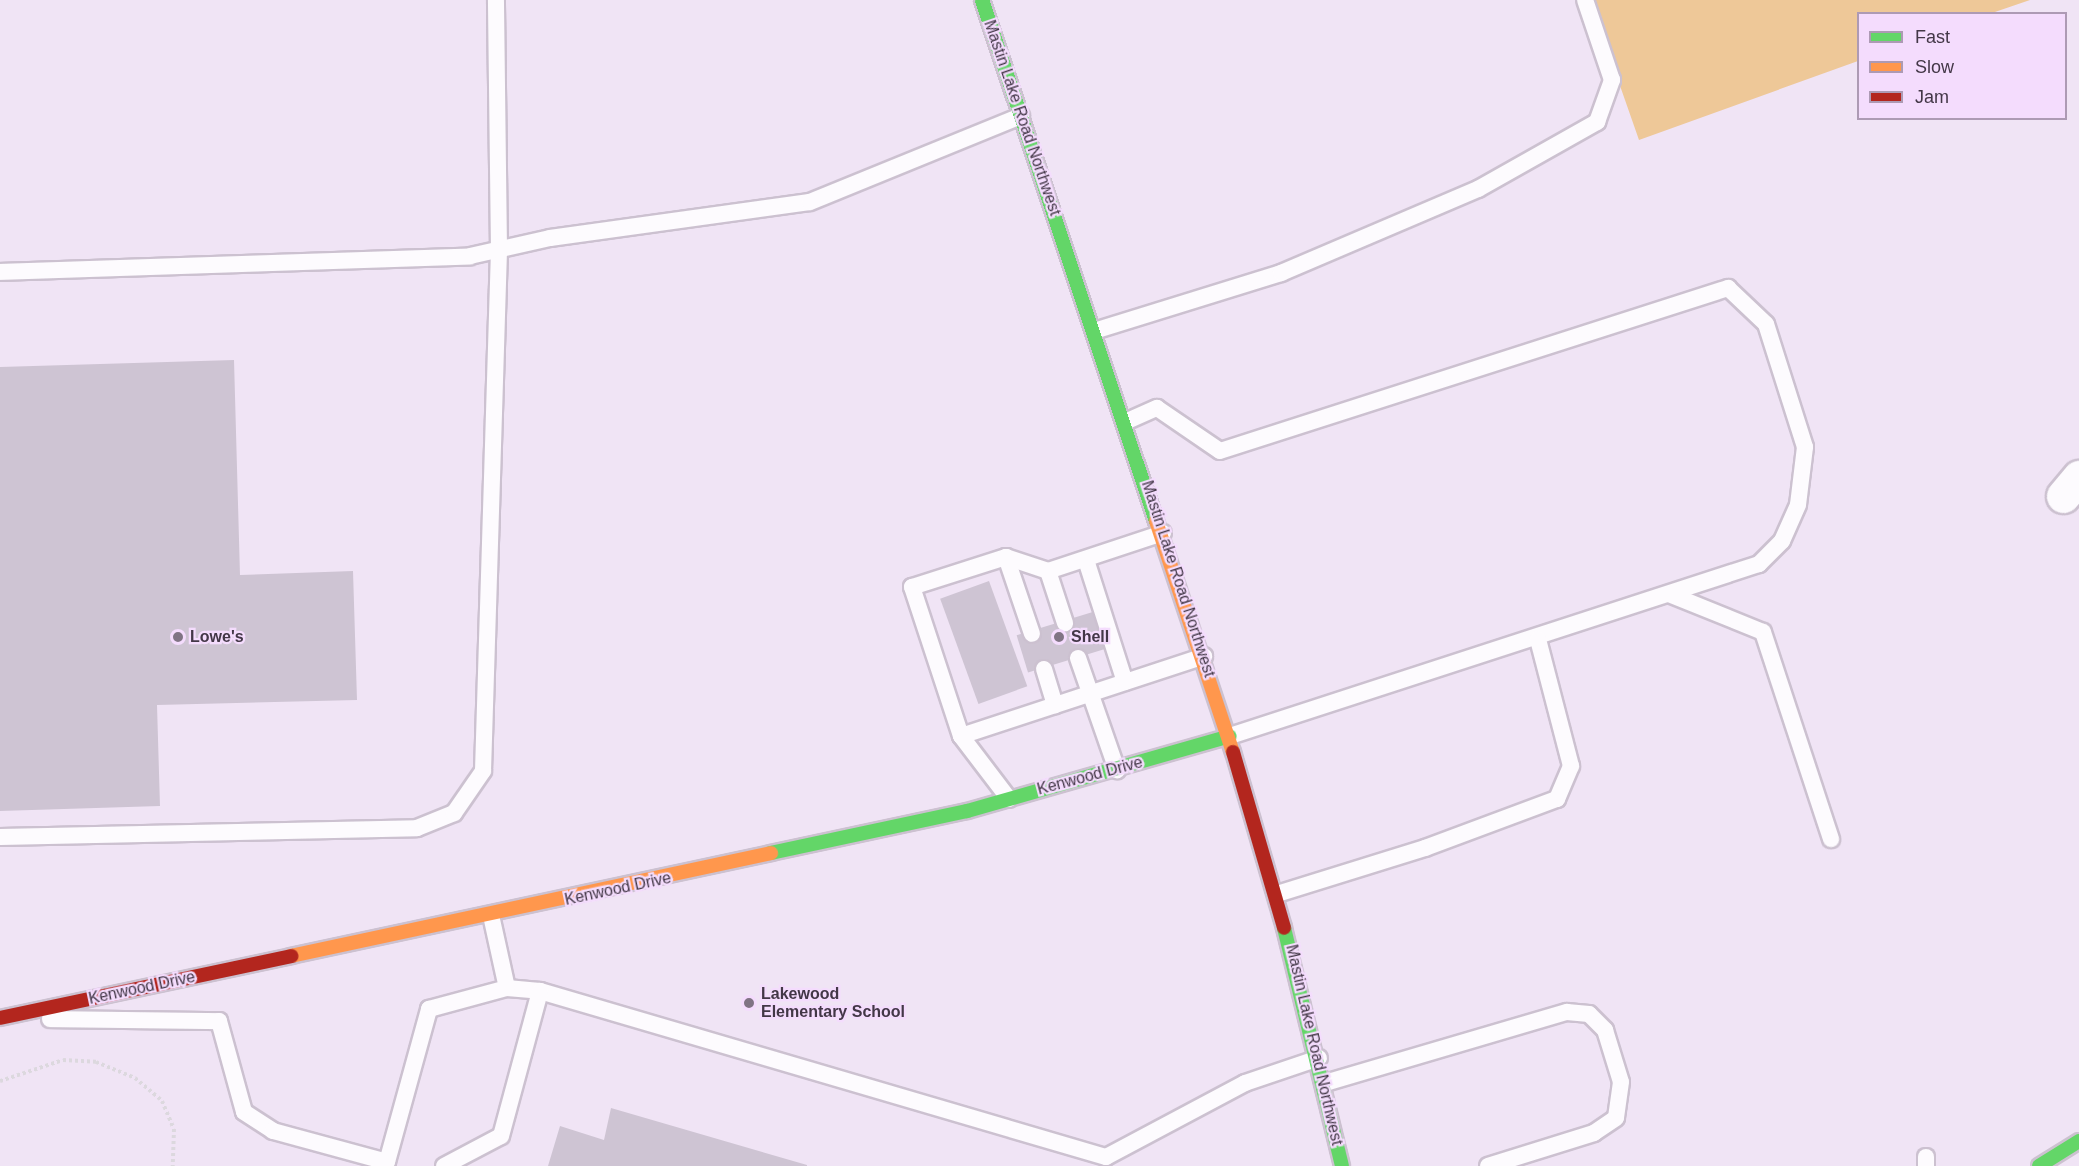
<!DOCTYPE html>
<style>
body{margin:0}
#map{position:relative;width:2079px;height:1166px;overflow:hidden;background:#f0e4f5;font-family:Arial,sans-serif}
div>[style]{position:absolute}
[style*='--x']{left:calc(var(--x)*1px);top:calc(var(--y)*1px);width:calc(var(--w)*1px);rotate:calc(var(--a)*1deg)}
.green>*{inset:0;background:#eec898}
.building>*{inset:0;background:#cec4d3;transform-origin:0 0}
.path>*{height:4px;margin-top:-2px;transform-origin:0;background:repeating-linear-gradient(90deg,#dcd8de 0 3px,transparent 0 6px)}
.roads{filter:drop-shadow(2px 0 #ccc1d0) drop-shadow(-2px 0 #ccc1d0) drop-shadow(0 2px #ccc1d0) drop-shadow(0 -2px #ccc1d0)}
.lane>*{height:16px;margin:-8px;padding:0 8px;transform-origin:8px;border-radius:8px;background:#fdfbfe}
.street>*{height:33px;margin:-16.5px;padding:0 16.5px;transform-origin:16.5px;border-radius:16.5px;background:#fdfbfe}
.fast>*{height:14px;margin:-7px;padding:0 7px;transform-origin:7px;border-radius:7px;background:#63d668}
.slow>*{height:14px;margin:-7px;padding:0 7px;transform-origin:7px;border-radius:7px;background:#ff974d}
.jam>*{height:14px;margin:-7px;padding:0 7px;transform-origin:7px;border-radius:7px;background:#b3261e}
.dots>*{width:16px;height:16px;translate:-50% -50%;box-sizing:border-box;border:3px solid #f4dcfd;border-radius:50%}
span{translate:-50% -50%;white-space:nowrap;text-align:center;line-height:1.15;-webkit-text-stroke:4.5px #f4dcfd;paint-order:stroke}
.street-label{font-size:16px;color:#433747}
.poi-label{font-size:16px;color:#433747;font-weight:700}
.left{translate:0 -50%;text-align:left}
.legend{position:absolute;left:1857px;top:12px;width:210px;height:108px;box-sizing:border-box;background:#f4dcfd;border:2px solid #ad9ab4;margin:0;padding:8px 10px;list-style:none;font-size:18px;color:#433747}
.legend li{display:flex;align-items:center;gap:12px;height:30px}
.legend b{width:30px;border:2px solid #ad9ab4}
</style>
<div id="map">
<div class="green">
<i style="clip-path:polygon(1590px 0,2030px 0,1992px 13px,1858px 14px,1858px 61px,1639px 140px)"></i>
</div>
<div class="building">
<i style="clip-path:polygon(234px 360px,240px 575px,353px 571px,357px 700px,157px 705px,160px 806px,0 811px,0 367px)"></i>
<i style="left:989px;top:581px;width:112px;height:52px;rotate:70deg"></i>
<i style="left:1096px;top:611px;width:39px;height:83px;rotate:73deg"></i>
<i style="clip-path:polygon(611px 1108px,807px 1165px,807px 1166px,548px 1166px,560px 1126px,604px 1140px)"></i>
</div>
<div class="path">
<i style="--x:0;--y:1081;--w:66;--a:-18.4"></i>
<i style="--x:63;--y:1060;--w:33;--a:3"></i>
<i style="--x:96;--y:1062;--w:42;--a:22.3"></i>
<i style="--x:135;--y:1078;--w:35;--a:40"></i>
<i style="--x:162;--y:1101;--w:30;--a:67"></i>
<i style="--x:174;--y:1129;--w:37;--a:92"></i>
</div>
<div class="roads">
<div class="lane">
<i style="--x:0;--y:272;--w:470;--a:-1.9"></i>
<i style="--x:470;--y:256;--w:82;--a:-12.7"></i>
<i style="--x:550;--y:238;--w:262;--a:-7.9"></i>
<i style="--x:810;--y:202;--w:228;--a:-22.2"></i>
<i style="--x:1094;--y:331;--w:196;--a:-17.2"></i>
<i style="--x:1281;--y:273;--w:214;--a:-23.1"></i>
<i style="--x:1478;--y:189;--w:137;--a:-29.4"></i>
<i style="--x:1597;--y:122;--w:45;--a:-70.3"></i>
<i style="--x:1612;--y:80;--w:84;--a:-108.6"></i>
<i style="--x:1125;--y:422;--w:35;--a:-24"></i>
<i style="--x:1157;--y:408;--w:76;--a:34.3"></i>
<i style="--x:1220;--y:451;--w:534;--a:-17.79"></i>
<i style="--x:1728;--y:288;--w:52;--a:43.5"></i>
<i style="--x:1766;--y:324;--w:129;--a:72.4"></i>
<i style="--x:1805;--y:447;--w:58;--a:96.9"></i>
<i style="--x:1798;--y:505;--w:39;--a:114"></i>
<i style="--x:1782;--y:541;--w:33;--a:135"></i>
<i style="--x:1759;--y:564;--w:556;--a:161.99"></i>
<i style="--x:1006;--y:557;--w:81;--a:71.3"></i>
<i style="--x:1086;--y:560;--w:128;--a:72.3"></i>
<i style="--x:1048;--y:571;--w:55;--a:71.9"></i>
<i style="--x:1669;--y:594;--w:101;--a:22"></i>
<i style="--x:1763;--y:632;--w:218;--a:71.8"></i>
<i style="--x:1078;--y:658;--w:119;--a:70.8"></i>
<i style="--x:1044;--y:669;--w:38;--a:73"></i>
<i style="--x:961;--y:736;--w:256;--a:-18.2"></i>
<i style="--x:1009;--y:799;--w:79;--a:-127.3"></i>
<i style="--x:961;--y:736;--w:157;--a:-108.2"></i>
<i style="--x:912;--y:587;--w:99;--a:-17.7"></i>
<i style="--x:1006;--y:557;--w:44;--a:18.4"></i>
<i style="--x:1048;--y:571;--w:121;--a:-18.3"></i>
<i style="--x:0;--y:837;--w:417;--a:-1.2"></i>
<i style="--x:417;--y:828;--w:40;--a:-22"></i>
<i style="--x:454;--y:813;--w:51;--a:-55.4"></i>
<i style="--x:483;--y:771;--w:521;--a:-88.24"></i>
<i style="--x:499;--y:250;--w:250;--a:-90.7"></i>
<i style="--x:1277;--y:894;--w:155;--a:-17.3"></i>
<i style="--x:1425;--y:848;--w:141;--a:-20.4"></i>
<i style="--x:1557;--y:799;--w:36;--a:-67"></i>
<i style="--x:1571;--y:766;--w:131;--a:-104.6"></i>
<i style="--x:507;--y:988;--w:33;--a:5"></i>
<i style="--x:540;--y:991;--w:590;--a:16.35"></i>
<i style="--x:1106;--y:1157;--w:157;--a:-28"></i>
<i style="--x:1245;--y:1083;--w:78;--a:-18.7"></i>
<i style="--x:50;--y:1019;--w:169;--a:0.7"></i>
<i style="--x:219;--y:1021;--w:94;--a:74.6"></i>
<i style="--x:244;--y:1112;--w:35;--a:33"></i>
<i style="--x:273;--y:1131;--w:118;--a:15.2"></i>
<i style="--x:387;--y:1162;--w:159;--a:-74.6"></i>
<i style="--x:429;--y:1009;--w:81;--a:-15.1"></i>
<i style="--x:507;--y:988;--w:75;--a:-102.4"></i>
<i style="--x:1325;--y:1083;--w:252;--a:-16.4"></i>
<i style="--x:1567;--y:1012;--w:22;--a:5"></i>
<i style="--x:1589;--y:1014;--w:23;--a:45"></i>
<i style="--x:1605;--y:1030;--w:54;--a:72.9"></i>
<i style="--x:1621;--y:1082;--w:36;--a:98"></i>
<i style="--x:1616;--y:1118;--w:27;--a:146"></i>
<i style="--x:1594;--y:1133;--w:111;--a:162.7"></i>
<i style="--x:444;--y:1166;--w:64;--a:-27.8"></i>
<i style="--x:501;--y:1136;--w:150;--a:-74.9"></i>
<i style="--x:1926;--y:1166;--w:9;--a:-90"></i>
</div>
<div class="street">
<i style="--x:2063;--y:496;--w:25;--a:-50"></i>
</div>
<div class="fast">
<i style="--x:982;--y:0;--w:549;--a:71.53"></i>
<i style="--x:771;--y:853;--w:200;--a:-12.1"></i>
<i style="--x:967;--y:811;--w:273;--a:-15.9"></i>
<i style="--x:1284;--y:928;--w:245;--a:76.3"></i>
<i style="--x:2039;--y:1166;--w:47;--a:-32"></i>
</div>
<div class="slow">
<i style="--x:1156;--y:521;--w:243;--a:71.6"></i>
<i style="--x:291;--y:956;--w:491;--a:-12.1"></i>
</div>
<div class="jam">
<i style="--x:1233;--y:752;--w:183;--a:73.8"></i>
<i style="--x:0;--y:1018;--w:298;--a:-12"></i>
</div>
</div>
<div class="dots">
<i style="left:178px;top:637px;background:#807484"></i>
<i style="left:1059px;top:637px;background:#807484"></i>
<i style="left:749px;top:1003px;background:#807484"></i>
</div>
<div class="street-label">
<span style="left:1022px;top:118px;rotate:71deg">Mastin Lake Road Northwest</span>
<span style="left:1178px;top:579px;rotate:72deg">Mastin Lake Road Northwest</span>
<span style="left:1090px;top:776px;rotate:-15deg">Kenwood Drive</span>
<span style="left:618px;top:889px;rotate:-12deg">Kenwood Drive</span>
<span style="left:142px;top:988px;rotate:-12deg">Kenwood Drive</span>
<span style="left:1314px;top:1045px;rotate:77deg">Mastin Lake Road Northwest</span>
</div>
<div class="poi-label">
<span class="left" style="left:190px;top:637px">Lowe's</span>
<span class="left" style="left:1071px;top:637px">Shell</span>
<span class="left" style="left:761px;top:1003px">Lakewood<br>Elementary School</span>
</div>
<ul class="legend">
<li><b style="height:8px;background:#63d668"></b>Fast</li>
<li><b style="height:8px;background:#ff974d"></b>Slow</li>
<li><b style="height:8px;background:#b3261e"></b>Jam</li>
</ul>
</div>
